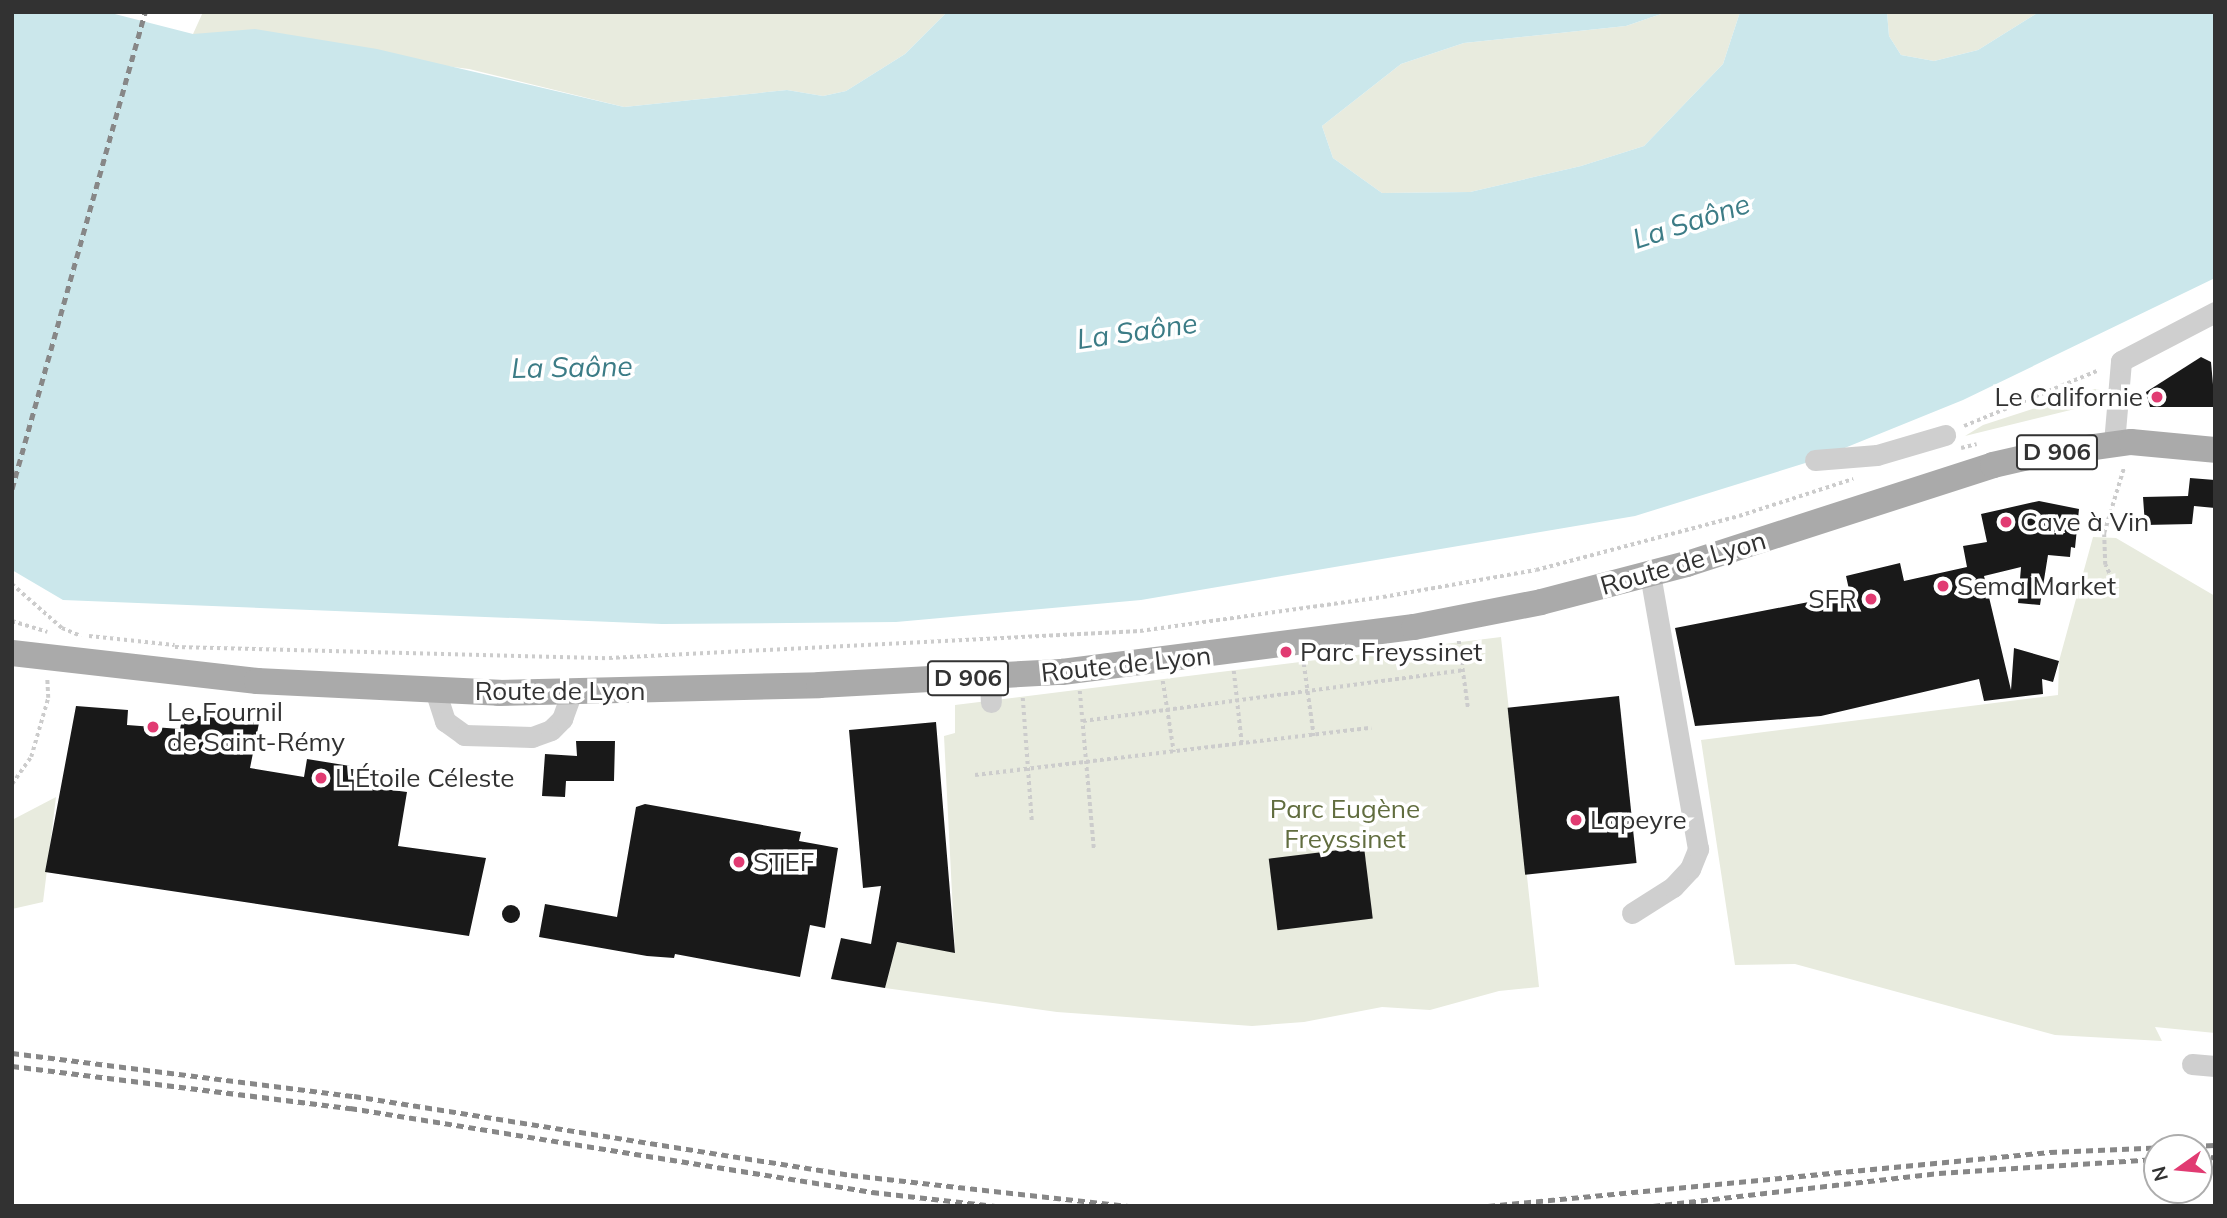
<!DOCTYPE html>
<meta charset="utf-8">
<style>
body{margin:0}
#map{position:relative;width:2227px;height:1218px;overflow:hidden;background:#fff;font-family:Mulish,sans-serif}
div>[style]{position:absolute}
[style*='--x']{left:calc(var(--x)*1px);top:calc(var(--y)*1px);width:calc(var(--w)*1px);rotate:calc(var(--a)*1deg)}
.green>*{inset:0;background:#e8ebde}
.water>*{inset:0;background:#cbe7eb}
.building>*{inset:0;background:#191919;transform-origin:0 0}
.round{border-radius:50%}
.path>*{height:3.5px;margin-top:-1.75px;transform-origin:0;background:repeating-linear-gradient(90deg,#ccc 0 3.5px,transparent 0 7px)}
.minor>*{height:21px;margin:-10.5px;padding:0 10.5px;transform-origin:10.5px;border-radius:10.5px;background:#cfcfcf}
.major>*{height:26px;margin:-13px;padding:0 13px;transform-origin:13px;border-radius:13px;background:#aaa}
.rail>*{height:5px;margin-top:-2.5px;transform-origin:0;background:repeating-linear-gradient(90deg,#878787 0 7px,transparent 0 12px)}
.dots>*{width:19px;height:19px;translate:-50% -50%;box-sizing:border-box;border:4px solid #fff;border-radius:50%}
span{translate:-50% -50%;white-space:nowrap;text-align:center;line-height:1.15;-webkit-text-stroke:7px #fff;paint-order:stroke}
.shield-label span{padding:2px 5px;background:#fff;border:2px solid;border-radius:5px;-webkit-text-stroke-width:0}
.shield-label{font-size:24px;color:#323232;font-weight:700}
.poi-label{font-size:26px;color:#323232}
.right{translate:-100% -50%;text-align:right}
.left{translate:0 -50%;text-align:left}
.street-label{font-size:26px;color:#323232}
.park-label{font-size:26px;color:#616d3f}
.water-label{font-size:28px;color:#3c7c86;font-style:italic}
.frame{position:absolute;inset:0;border:14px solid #323232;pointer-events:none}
.north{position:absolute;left:2143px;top:1134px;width:70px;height:70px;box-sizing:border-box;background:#fff;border:2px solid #adadad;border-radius:50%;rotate:255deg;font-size:19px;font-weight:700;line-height:28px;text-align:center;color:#323232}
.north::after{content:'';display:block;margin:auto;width:24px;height:32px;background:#e13b72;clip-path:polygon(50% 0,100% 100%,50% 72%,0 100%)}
</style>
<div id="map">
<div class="green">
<i style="clip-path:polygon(203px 12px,947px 12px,905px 54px,846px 91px,823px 96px,787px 90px,624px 107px,469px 69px,193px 34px)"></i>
<i style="clip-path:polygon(1667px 12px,1740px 12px,1723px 64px,1644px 146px,1581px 166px,1470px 192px,1382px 193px,1333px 158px,1322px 126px,1401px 64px,1464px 43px,1626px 26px)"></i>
<i style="clip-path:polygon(1887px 12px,2039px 12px,1978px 50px,1934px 61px,1901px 55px,1889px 36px)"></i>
<i style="clip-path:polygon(2095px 389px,2100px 390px,2099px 398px,2087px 406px,1965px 436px,1983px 425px)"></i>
<i style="clip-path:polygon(2093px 537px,2116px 538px,2215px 596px,2215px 1033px,2155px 1027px,2162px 1041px,2055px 1035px,1795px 964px,1735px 965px,1701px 740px,2058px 695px,2059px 661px)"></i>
<i style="clip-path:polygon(1501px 637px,1539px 987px,1499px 991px,1430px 1010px,1382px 1007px,1304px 1022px,1252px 1026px,1057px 1012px,885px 988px,895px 942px,955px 952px,944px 736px,955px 733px,955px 705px)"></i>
<i style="clip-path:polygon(56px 797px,43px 902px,12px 909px,12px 820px)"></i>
</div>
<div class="water">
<i style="clip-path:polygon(12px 12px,107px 12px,193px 34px,255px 29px,377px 49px,624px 107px,787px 90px,823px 96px,846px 91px,905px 54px,947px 12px,1667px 12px,1626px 26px,1464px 43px,1401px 64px,1322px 126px,1333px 158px,1382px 193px,1470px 192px,1581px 166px,1644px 146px,1723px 64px,1740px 12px,1887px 12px,1889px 36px,1901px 55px,1934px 61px,1978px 50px,2039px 12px,2215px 12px,2215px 278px,1963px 400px,1815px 460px,1635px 516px,1141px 600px,896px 622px,662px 624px,63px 600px,12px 570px)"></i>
</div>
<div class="building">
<i style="clip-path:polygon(2201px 357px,2211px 362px,2215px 407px,2150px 407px,2146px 392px)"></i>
<i style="clip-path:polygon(2190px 478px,2215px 480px,2215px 508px,2194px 506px,2192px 524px,2145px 525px,2143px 497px,2188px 496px)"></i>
<i style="clip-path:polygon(2039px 501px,2079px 509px,2075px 548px,2071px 547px,2070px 557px,2048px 555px,2040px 605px,2018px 603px,2021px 567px,1984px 576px,2011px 690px,2014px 648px,2059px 661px,2053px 682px,2042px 679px,2043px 694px,1984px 701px,1979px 679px,1821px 716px,1695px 726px,1675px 628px,1850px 594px,1846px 576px,1900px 563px,1904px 581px,1967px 567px,1963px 546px,1987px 542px,1981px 514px)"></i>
<i style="left:1619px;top:696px;width:168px;height:112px;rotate:84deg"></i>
<i style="clip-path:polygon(76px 706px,128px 710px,127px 725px,180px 729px,183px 714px,259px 723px,250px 768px,304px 777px,307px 759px,387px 772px,384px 789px,407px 792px,398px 846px,486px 858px,469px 936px,45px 872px)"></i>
<i style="clip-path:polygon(936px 722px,955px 953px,897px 942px,885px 988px,831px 979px,841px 938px,871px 944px,881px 886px,863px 888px,849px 730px)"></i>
<i style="clip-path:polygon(576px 741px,615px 741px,614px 781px,566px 781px,565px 797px,542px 796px,545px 754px,577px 756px)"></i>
<i style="clip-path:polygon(645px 804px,801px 832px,799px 841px,838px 848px,825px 928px,810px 925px,800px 977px,675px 954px,674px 958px,647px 956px,539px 937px,545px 904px,617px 917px,636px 807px)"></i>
<i style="left:1364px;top:847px;width:72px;height:96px;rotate:83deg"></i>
<i class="round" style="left:502px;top:905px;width:18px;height:18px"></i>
</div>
<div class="path">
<i style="--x:149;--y:12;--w:32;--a:0"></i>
<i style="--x:1964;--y:426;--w:146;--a:-22.5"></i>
<i style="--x:1961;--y:448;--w:16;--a:-14"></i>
<i style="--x:12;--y:584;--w:67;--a:41.3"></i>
<i style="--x:62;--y:628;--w:21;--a:23"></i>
<i style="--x:2115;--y:586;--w:23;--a:-115"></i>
<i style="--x:2105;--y:565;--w:32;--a:-92"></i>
<i style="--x:2104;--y:533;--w:69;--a:-73.1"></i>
<i style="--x:12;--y:621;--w:37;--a:17"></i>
<i style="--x:89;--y:636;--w:86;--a:6"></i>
<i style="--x:1459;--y:641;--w:67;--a:82.2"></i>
<i style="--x:175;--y:647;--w:434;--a:1.5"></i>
<i style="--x:609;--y:658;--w:532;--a:-2.91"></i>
<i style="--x:1140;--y:631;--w:245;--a:-8"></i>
<i style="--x:1383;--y:597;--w:155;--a:-10"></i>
<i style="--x:1536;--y:570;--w:210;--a:-14.9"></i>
<i style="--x:1739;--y:516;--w:120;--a:-18"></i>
<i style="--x:1304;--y:664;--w:73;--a:82.1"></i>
<i style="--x:1234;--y:671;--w:72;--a:83.7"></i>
<i style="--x:1163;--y:681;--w:72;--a:81.2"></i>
<i style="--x:1080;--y:691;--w:159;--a:84.9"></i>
<i style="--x:1023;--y:698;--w:123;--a:85.8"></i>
<i style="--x:1083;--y:721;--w:383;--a:-7.6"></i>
<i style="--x:975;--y:775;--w:399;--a:-6.8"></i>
<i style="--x:12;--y:784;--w:33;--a:-55"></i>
<i style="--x:31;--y:757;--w:61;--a:-73.9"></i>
<i style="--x:48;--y:698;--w:20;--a:-93"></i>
</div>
<div class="minor">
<i style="--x:2114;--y:443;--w:82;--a:-85.1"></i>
<i style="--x:2121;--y:361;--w:106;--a:-27.5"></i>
<i style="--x:1815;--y:460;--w:62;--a:-4.6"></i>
<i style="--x:1877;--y:455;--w:71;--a:-16.4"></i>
<i style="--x:990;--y:677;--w:25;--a:88"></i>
<i style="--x:435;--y:690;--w:33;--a:72"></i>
<i style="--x:445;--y:721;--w:24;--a:36"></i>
<i style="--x:464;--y:735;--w:68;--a:1.7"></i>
<i style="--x:532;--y:737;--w:20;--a:-20"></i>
<i style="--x:551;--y:730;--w:16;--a:-45"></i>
<i style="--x:562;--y:719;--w:29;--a:-70"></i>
<i style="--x:1632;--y:913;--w:49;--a:-32.4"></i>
<i style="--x:1673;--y:887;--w:25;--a:-47"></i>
<i style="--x:1690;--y:869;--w:22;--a:-68"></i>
<i style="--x:1698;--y:849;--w:278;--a:-99.9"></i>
<i style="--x:2192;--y:1064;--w:23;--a:5"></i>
</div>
<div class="major">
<i style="--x:12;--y:653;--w:247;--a:6.5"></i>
<i style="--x:257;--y:681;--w:242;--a:2.8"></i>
<i style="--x:499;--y:693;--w:320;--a:-1.4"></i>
<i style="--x:819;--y:685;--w:243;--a:-3.1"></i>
<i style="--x:1062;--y:672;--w:355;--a:-7.3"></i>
<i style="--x:1414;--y:627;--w:129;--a:-11.1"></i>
<i style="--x:1541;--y:602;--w:151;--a:-14.6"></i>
<i style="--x:1687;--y:564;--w:322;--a:-17.9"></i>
<i style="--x:1993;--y:465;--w:45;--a:-12.8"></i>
<i style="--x:2037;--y:455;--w:95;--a:-7.9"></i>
<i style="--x:2131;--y:442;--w:84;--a:5.4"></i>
</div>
<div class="rail">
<i style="--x:12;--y:489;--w:495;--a:-74.4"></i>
<i style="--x:12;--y:1053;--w:345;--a:7.2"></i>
<i style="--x:354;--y:1096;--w:503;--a:9.03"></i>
<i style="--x:851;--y:1175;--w:279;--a:6.4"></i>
<i style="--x:12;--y:1066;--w:341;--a:7.1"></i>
<i style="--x:350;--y:1108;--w:529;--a:9.14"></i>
<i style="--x:872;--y:1192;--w:124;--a:6.5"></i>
<i style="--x:2199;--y:1158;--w:16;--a:-4"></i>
<i style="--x:1488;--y:1206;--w:565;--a:-5.49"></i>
<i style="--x:2050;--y:1152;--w:165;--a:-2.4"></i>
<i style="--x:1653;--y:1206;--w:288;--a:-6.6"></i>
<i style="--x:1939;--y:1173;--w:218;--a:-3.7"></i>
</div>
<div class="dots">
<i style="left:2157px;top:397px;background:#e13b72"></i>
<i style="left:2006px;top:522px;background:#e13b72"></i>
<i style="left:1943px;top:586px;background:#e13b72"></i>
<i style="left:1871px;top:599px;background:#e13b72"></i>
<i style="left:1286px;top:652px;background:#e13b72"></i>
<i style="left:153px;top:727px;background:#e13b72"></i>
<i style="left:321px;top:778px;background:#e13b72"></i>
<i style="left:1576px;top:820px;background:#e13b72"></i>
<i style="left:739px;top:862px;background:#e13b72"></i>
</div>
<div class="shield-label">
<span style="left:2057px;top:452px">D 906</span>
<span style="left:968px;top:678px">D 906</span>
</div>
<div class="poi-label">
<span class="right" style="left:2143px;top:397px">Le Californie</span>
<span class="left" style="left:2020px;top:522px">Cave à Vin</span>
<span class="left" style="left:1957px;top:586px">Sema Market</span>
<span class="right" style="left:1857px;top:599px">SFR</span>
<span class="left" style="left:1300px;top:652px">Parc Freyssinet</span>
<span class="left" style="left:167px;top:727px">Le Fournil<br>de Saint-Rémy</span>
<span class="left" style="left:335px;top:778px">L'Étoile Céleste</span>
<span class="left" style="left:1590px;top:820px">Lapeyre</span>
<span class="left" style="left:753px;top:862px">STEF</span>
</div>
<div class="street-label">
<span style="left:1683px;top:563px;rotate:-16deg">Route de Lyon</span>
<span style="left:1126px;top:664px;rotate:-6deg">Route de Lyon</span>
<span style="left:560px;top:691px">Route de Lyon</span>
</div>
<div class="park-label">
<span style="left:1345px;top:824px">Parc Eugène<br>Freyssinet</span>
</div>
<div class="water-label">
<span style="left:1691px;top:221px;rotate:-18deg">La Saône</span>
<span style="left:1137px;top:331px;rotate:-8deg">La Saône</span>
<span style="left:572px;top:367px;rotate:-1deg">La Saône</span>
</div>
<div class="frame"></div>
<div class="north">N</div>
</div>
